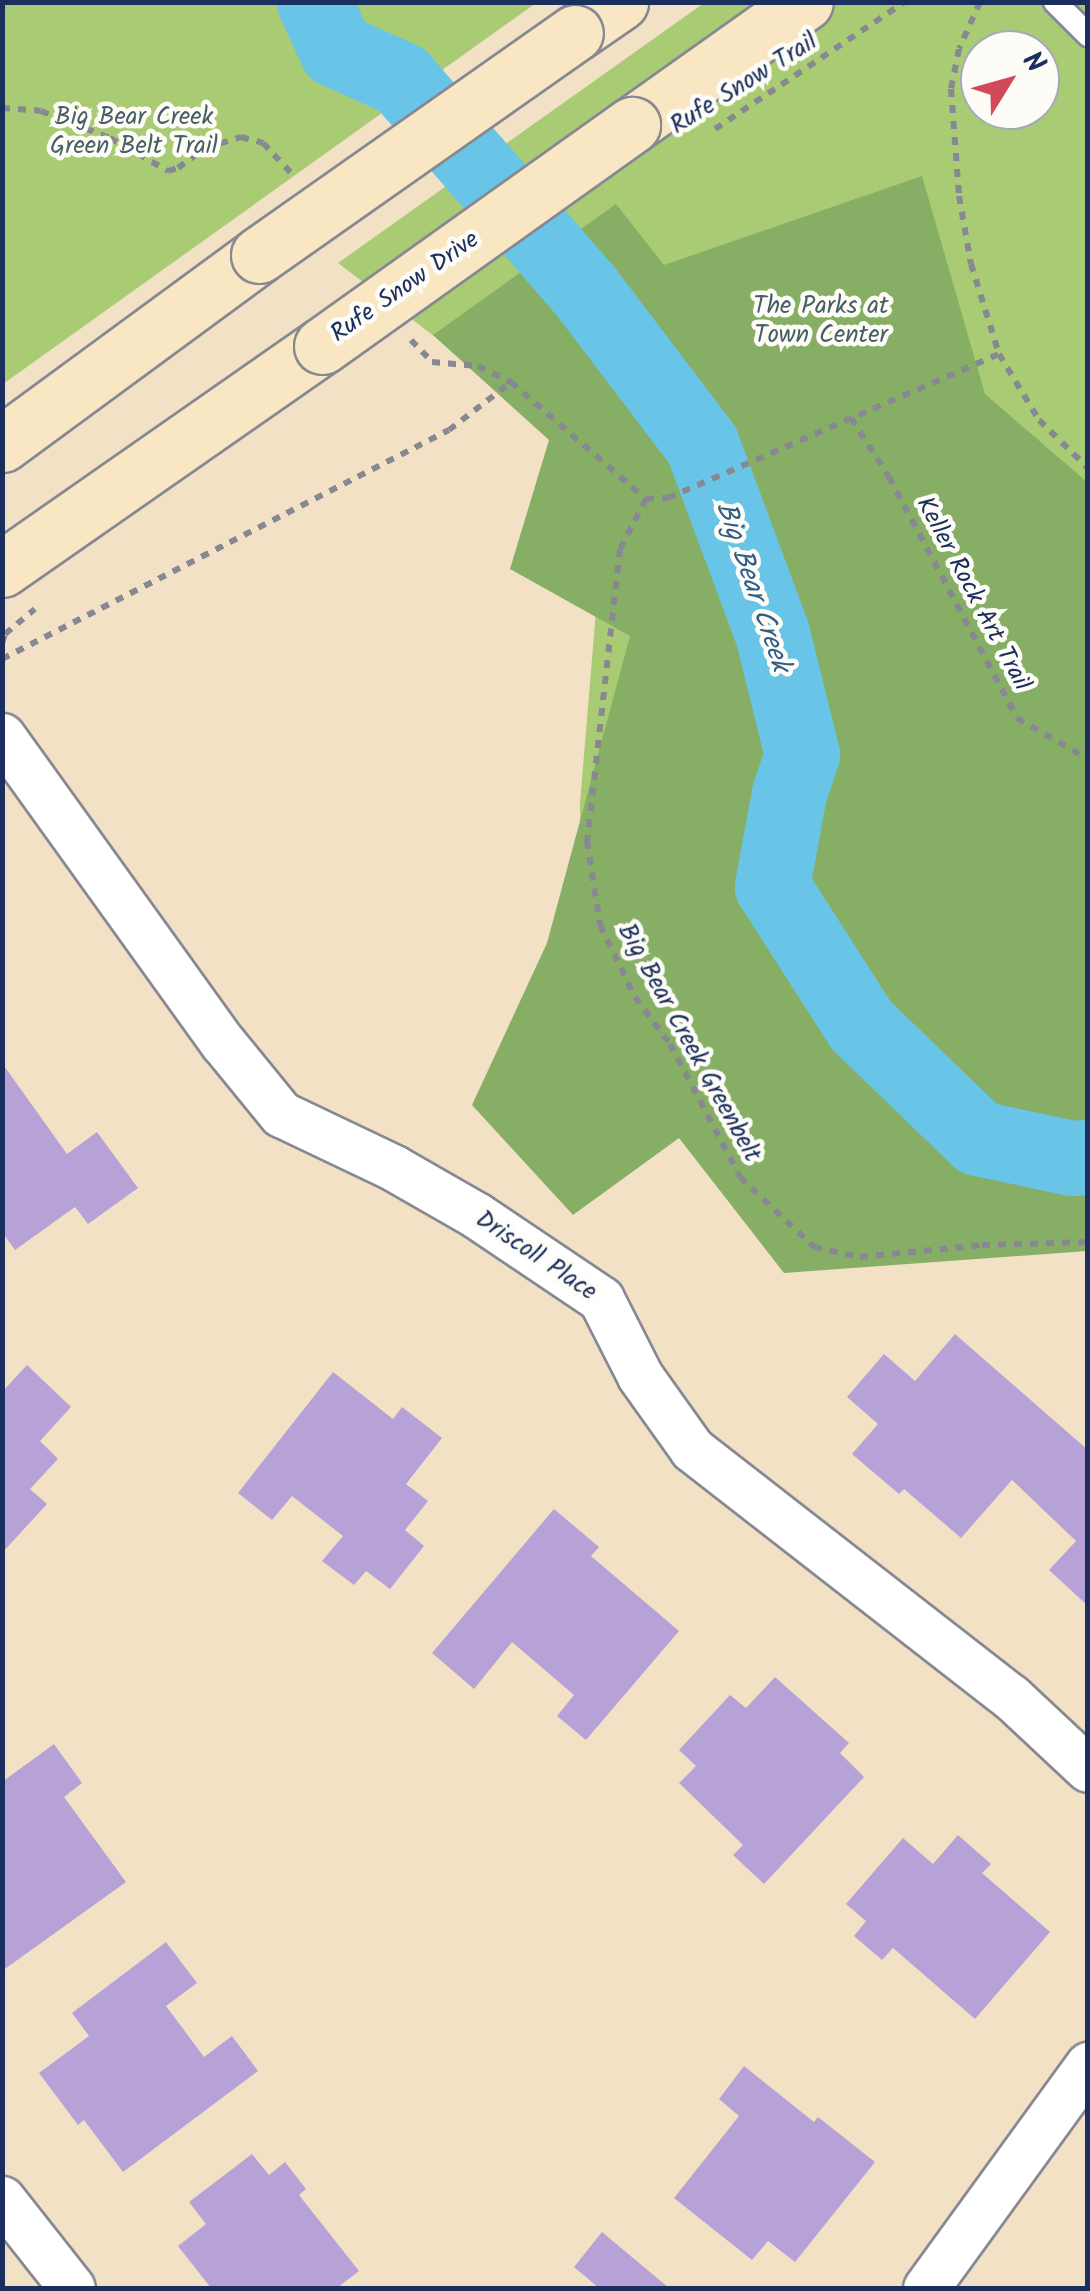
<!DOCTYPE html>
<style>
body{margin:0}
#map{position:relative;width:1090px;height:2291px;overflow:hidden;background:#f3e1c6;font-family:Kalam,sans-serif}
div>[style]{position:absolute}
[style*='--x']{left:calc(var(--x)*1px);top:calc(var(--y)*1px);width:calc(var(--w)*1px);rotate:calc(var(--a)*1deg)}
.green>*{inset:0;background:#a9cb73}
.forest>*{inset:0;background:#86af65}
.river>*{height:75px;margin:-37.5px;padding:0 37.5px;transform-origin:37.5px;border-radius:37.5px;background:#69c5e7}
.building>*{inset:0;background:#b7a2d7}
.path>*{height:6px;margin-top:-3px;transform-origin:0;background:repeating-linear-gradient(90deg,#878892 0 8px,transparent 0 16px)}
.roads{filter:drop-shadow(2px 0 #878892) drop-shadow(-2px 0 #878892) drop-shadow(0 2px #878892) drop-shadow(0 -2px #878892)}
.service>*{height:22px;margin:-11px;padding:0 11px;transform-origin:11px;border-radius:11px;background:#fff}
.minor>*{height:45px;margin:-22.5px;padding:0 22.5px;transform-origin:22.5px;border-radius:22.5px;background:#fff}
.secondary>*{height:55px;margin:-27.5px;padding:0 27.5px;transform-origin:27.5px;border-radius:27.5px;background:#f9e7c3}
.bridges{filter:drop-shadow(2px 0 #878892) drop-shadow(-2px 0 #878892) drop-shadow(0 2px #878892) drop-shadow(0 -2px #878892)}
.secondary-bridge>*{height:55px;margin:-27.5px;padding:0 27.5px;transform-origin:27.5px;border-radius:27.5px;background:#f9e7c3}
span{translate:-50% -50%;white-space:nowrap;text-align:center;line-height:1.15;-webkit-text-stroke:9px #fdfcf7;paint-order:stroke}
.street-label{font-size:25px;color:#1b2f5e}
.park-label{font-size:25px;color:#465e64}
.water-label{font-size:28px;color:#325c87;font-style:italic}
.frame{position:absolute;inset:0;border:5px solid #1b2f5e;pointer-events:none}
.north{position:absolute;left:960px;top:30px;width:100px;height:100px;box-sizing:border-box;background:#fdfcf7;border:2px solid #a3aaba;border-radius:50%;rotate:53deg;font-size:28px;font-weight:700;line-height:40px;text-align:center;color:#1b2f5e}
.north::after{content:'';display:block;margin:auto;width:35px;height:45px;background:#d1495b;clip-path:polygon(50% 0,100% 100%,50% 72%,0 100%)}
</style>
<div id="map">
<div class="green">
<i style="clip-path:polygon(3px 2px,536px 2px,536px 3px,3px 384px)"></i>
<i style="clip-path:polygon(evenodd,704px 3px,1087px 3px,1087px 1248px,582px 1007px,580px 803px,606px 490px,589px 454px,338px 263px,704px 3px,980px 50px,1040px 50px,1040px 110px,980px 110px,980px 50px)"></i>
</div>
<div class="forest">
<i style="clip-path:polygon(922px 176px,985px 394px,1087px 482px,1087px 1251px,784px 1273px,679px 1138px,573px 1215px,472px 1105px,547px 943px,630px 636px,510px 569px,549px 440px,433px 335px,616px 204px,664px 265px)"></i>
</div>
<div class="river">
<i style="--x:314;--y:2;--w:53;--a:65.4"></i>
<i style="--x:336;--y:50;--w:71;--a:24"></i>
<i style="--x:401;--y:79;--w:277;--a:49"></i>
<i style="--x:583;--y:288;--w:197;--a:52.8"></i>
<i style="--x:702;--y:445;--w:201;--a:69.6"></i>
<i style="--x:772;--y:633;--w:125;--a:76.1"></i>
<i style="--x:802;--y:754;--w:41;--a:108.4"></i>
<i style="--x:789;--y:793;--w:95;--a:100.4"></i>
<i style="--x:772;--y:886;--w:165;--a:57.4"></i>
<i style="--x:861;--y:1025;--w:163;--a:44"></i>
<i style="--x:978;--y:1138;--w:96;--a:12"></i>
<i style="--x:1072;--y:1158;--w:16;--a:-4"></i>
</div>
<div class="building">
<i style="clip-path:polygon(2px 1063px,67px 1154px,97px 1132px,138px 1188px,88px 1224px,75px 1207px,15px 1250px,2px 1232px)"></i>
<i style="clip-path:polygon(955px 1334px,1088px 1450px,1088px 1606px,1049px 1570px,1076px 1541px,1012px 1480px,961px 1538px,904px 1489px,899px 1494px,852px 1454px,878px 1424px,847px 1397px,884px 1354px,915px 1381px)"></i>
<i style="clip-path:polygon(27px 1365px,71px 1407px,40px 1441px,58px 1459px,30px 1489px,47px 1504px,2px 1553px,2px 1392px)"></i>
<i style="clip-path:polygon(333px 1372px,393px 1419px,402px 1407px,442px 1438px,406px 1484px,428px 1501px,405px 1530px,424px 1546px,390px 1589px,366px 1571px,354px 1585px,322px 1561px,343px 1536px,292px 1496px,272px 1520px,238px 1493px)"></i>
<i style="clip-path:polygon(554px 1509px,599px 1547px,591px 1556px,679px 1631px,586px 1740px,557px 1716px,574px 1695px,512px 1642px,474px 1689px,432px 1653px)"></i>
<i style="clip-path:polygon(775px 1677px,849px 1743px,840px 1753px,864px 1777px,764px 1884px,733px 1855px,743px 1845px,679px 1783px,696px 1766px,679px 1750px,730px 1695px,746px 1708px)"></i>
<i style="clip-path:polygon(54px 1744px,82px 1783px,64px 1797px,126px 1882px,2px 1971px,2px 1782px)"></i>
<i style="clip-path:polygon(958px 1835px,991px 1864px,982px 1873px,1050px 1932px,975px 2019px,893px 1948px,882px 1960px,854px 1936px,866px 1921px,846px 1904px,903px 1838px,933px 1864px)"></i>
<i style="clip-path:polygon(166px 1942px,197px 1983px,166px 2006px,204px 2057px,232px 2036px,258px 2071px,123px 2172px,84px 2120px,78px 2125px,39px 2073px,89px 2036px,72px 2013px)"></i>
<i style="clip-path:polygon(744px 2066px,814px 2122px,818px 2117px,875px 2162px,795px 2262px,768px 2241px,752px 2260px,674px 2198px,739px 2116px,719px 2099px)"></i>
<i style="clip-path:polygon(252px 2154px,269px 2175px,285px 2162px,306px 2189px,299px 2195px,359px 2271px,337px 2288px,211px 2288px,178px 2246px,206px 2224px,189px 2202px)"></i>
<i style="clip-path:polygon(602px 2232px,669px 2288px,599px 2288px,574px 2267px)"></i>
</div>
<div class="path">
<i style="--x:980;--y:2;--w:51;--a:114.1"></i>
<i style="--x:959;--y:49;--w:41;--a:101.3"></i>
<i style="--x:951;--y:89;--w:107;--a:85.7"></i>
<i style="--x:959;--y:196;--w:69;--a:80"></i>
<i style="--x:971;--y:264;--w:94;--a:72.7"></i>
<i style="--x:999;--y:354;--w:77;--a:58.8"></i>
<i style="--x:1039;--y:420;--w:69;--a:44.4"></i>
<i style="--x:2;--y:108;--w:39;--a:4"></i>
<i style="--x:41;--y:111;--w:74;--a:21.4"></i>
<i style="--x:110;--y:138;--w:67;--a:29.6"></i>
<i style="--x:168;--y:171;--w:10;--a:-17"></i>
<i style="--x:178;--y:168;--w:34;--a:-37"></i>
<i style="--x:205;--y:148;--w:38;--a:-17"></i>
<i style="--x:241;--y:137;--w:23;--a:15"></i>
<i style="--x:263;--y:143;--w:44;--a:46.8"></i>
<i style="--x:715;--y:129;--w:229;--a:-33.8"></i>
<i style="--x:411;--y:340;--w:30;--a:46"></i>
<i style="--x:432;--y:362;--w:46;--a:5"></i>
<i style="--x:478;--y:366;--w:37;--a:26"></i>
<i style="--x:511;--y:382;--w:179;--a:40.9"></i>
<i style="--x:646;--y:499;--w:56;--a:117.5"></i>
<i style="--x:620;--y:549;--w:294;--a:96.4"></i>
<i style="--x:587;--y:841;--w:85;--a:81.2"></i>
<i style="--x:600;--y:925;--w:80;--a:64.1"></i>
<i style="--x:635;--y:997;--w:59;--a:53.3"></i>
<i style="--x:670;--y:1044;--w:150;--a:62.2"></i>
<i style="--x:740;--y:1177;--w:102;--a:43.4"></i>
<i style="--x:814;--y:1247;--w:47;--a:12.3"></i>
<i style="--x:860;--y:1257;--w:123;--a:-5.6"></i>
<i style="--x:982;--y:1245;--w:106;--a:-1.6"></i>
<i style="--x:851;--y:418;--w:70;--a:57.2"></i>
<i style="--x:889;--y:477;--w:273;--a:62"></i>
<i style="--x:1017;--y:718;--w:82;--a:30"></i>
<i style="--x:646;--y:499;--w:22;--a:-3"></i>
<i style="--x:668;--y:498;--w:361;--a:-23.5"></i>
<i style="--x:2;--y:643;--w:9;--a:-72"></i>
<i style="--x:5;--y:634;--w:39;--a:-40"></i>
<i style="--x:2;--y:659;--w:502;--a:-27.13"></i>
<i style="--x:449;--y:430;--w:78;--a:-37.7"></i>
</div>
<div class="roads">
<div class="service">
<i style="--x:1055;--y:2;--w:47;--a:45"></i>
</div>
<div class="minor">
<i style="--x:2;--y:736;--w:378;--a:54.3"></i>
<i style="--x:223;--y:1043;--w:92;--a:50.8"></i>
<i style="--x:281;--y:1114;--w:125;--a:25.5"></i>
<i style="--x:394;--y:1168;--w:95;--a:29.8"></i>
<i style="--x:476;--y:1215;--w:151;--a:33.9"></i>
<i style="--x:601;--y:1299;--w:86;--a:63.1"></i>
<i style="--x:640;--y:1376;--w:90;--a:54.5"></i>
<i style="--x:692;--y:1449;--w:404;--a:37.9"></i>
<i style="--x:1011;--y:1697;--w:105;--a:43.1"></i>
<i style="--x:2;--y:2199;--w:113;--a:51.8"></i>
<i style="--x:926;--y:2288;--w:276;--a:-54"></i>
</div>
<div class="secondary">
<i style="--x:575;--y:33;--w:55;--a:-34.6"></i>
<i style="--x:632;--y:125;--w:212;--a:-35.4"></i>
<i style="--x:2;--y:444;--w:319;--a:-36.3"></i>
<i style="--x:2;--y:569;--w:390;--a:-34.9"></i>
</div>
</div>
<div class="bridges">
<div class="secondary-bridge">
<i style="--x:259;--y:255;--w:386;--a:-35.1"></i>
<i style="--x:322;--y:346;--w:381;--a:-35.5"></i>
</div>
</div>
<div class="street-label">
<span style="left:744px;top:84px;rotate:-32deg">Rufe Snow Trail</span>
<span style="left:405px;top:287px;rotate:-35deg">Rufe Snow Drive</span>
<span style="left:973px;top:594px;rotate:62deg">Keller Rock Art Trail</span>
<span style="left:689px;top:1043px;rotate:61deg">Big Bear Creek Greenbelt</span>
<span style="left:536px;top:1256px;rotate:34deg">Driscoll Place</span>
</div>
<div class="park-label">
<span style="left:134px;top:132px">Big Bear Creek<br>Green Belt Trail</span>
<span style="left:821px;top:321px">The Parks at<br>Town Center</span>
</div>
<div class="water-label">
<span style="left:752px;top:587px;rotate:71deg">Big Bear Creek</span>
</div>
<div class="frame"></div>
<div class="north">N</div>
</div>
